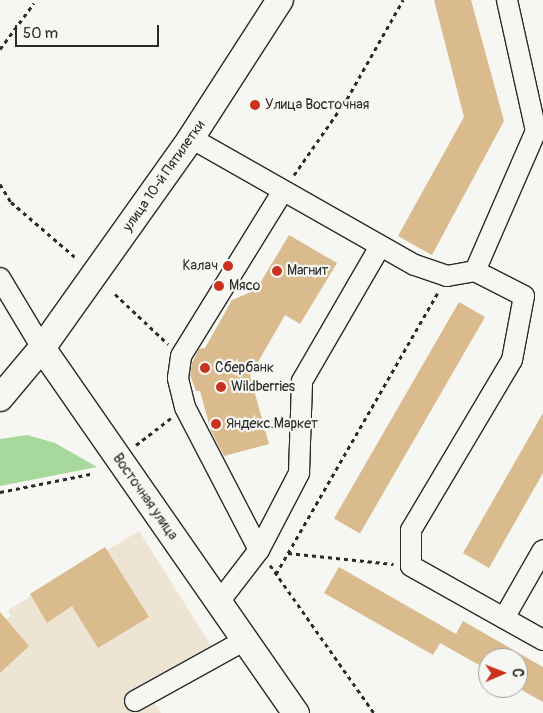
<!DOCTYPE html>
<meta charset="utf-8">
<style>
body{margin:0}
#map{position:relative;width:543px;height:713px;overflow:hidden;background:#f6f6f2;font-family:Pangolin,sans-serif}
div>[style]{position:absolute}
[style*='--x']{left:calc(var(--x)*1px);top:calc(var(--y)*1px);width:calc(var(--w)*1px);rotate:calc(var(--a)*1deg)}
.built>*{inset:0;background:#eee4d4}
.green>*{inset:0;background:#a6d99b}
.building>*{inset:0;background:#dabb8d;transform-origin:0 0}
.path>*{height:3px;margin-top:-1.5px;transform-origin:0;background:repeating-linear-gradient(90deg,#2b2b2b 0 4px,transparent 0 8px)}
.roads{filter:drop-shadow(1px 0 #2b2b2b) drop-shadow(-1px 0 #2b2b2b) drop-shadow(0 1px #2b2b2b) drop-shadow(0 -1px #2b2b2b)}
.minor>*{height:20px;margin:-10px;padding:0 10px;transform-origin:10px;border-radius:10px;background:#f6f6f2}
.major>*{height:26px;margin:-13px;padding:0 13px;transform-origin:13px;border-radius:13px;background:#f6f6f2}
.dots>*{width:14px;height:14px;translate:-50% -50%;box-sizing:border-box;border:2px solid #f6f6f2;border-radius:50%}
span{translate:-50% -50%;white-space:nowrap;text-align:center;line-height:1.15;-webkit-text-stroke:4.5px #f6f6f2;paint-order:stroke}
.poi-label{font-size:14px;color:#2b2b2b}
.left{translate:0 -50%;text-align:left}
.right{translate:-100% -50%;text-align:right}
.street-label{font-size:14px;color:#2b2b2b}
.north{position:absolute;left:478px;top:648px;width:50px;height:50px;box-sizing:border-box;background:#f6f6f2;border:1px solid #a5a5a2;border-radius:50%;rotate:89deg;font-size:14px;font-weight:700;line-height:20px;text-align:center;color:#2b2b2b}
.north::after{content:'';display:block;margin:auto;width:18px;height:22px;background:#c8321e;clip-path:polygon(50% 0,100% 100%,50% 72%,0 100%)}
.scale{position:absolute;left:15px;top:25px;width:144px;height:22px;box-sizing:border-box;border:2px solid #2b2b2b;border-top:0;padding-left:6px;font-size:15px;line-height:18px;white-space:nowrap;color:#2b2b2b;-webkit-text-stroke:4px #f6f6f2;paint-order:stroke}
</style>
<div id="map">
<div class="built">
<i style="clip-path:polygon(139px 531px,212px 647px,146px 688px,161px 713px,0 713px,0 623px,11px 616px,8px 610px)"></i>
</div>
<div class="green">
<i style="clip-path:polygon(27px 435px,55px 443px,97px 467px,0 486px,0 439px)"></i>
</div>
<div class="building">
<i style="clip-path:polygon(434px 0,471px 0,504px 121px,432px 255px,398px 236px,464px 117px)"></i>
<i style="clip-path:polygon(289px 235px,337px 263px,300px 324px,285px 315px,250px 376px,269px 444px,224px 456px,211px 431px,200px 391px,196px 391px,190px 375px,192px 363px,199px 349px,205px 348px,232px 300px,256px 290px)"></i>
<i style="left:459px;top:302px;width:30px;height:250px;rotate:30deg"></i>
<i style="clip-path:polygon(543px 413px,543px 473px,489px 568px,463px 553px)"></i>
<i style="clip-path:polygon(105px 547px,149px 617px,98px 648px,72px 606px,47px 623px,30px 594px)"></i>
<i style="clip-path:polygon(339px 567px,456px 634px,463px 621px,543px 667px,543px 702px,518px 688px,518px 658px,488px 658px,488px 670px,440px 643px,433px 655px,324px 593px)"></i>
<i style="clip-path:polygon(0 612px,29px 646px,0 673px)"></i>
</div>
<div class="path">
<i style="--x:0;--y:49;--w:57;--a:-53.5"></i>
<i style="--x:294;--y:175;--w:93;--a:-55.1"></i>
<i style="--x:347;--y:99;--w:114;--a:-60.5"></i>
<i style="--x:0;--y:184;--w:21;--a:59"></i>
<i style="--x:11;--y:202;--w:86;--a:40.7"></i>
<i style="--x:115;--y:294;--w:73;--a:43.3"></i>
<i style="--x:136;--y:445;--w:44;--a:-37.6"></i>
<i style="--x:0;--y:492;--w:92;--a:-11.3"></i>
<i style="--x:288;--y:553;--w:106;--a:6"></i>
<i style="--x:270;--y:565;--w:181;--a:54.9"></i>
<i style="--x:276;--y:574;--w:325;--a:-60.1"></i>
</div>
<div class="roads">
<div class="minor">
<i style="--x:191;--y:138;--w:257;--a:29.6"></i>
<i style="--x:415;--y:265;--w:34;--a:19"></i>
<i style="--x:447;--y:276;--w:28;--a:-10"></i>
<i style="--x:475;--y:271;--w:55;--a:27"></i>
<i style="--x:524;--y:296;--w:65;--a:100.6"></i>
<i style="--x:512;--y:360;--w:198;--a:120.7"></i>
<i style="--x:411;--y:530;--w:36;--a:90"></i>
<i style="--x:411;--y:566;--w:151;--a:29.3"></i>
<i style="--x:475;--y:271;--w:153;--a:-66.5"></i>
<i style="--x:536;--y:131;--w:134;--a:-102.5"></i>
<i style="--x:0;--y:278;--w:82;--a:59"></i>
<i style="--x:259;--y:550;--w:161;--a:-117.4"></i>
<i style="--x:185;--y:407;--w:30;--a:-104"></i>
<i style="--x:178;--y:378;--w:22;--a:-82"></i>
<i style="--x:181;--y:356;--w:194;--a:-58.3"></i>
<i style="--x:219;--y:602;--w:66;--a:-52.4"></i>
<i style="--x:259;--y:550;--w:87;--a:-62.5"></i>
<i style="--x:299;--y:473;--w:92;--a:-88.1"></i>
<i style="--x:302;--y:381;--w:154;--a:-59.9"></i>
<i style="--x:504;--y:618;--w:78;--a:-60.2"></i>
<i style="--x:135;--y:701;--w:126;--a:-29"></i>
</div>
<div class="major">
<i style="--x:42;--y:348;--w:445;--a:55.2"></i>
<i style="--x:0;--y:398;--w:65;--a:-50"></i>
<i style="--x:42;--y:348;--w:257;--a:-54.6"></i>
<i style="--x:191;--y:138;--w:164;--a:-57.2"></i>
</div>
</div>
<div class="dots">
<i style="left:255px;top:105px;background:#c8321e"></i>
<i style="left:228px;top:266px;background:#c8321e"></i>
<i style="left:277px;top:271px;background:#c8321e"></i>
<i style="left:219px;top:286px;background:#c8321e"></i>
<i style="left:205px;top:368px;background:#c8321e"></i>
<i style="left:221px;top:387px;background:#c8321e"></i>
<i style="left:216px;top:424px;background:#c8321e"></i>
</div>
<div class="poi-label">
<span class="left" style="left:265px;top:105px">Улица Восточная</span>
<span class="right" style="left:218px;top:266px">Калач</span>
<span class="left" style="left:287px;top:271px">Магнит</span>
<span class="left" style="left:229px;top:286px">Мясо</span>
<span class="left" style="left:215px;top:368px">Сбербанк</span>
<span class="left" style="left:231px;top:387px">Wildberries</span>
<span class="left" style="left:226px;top:424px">Яндекс.Маркет</span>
</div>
<div class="street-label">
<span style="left:164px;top:176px;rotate:-55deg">улица 10-й Пятилетки</span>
<span style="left:145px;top:497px;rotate:55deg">Восточная улица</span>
</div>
<div class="north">С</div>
<div class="scale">50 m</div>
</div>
